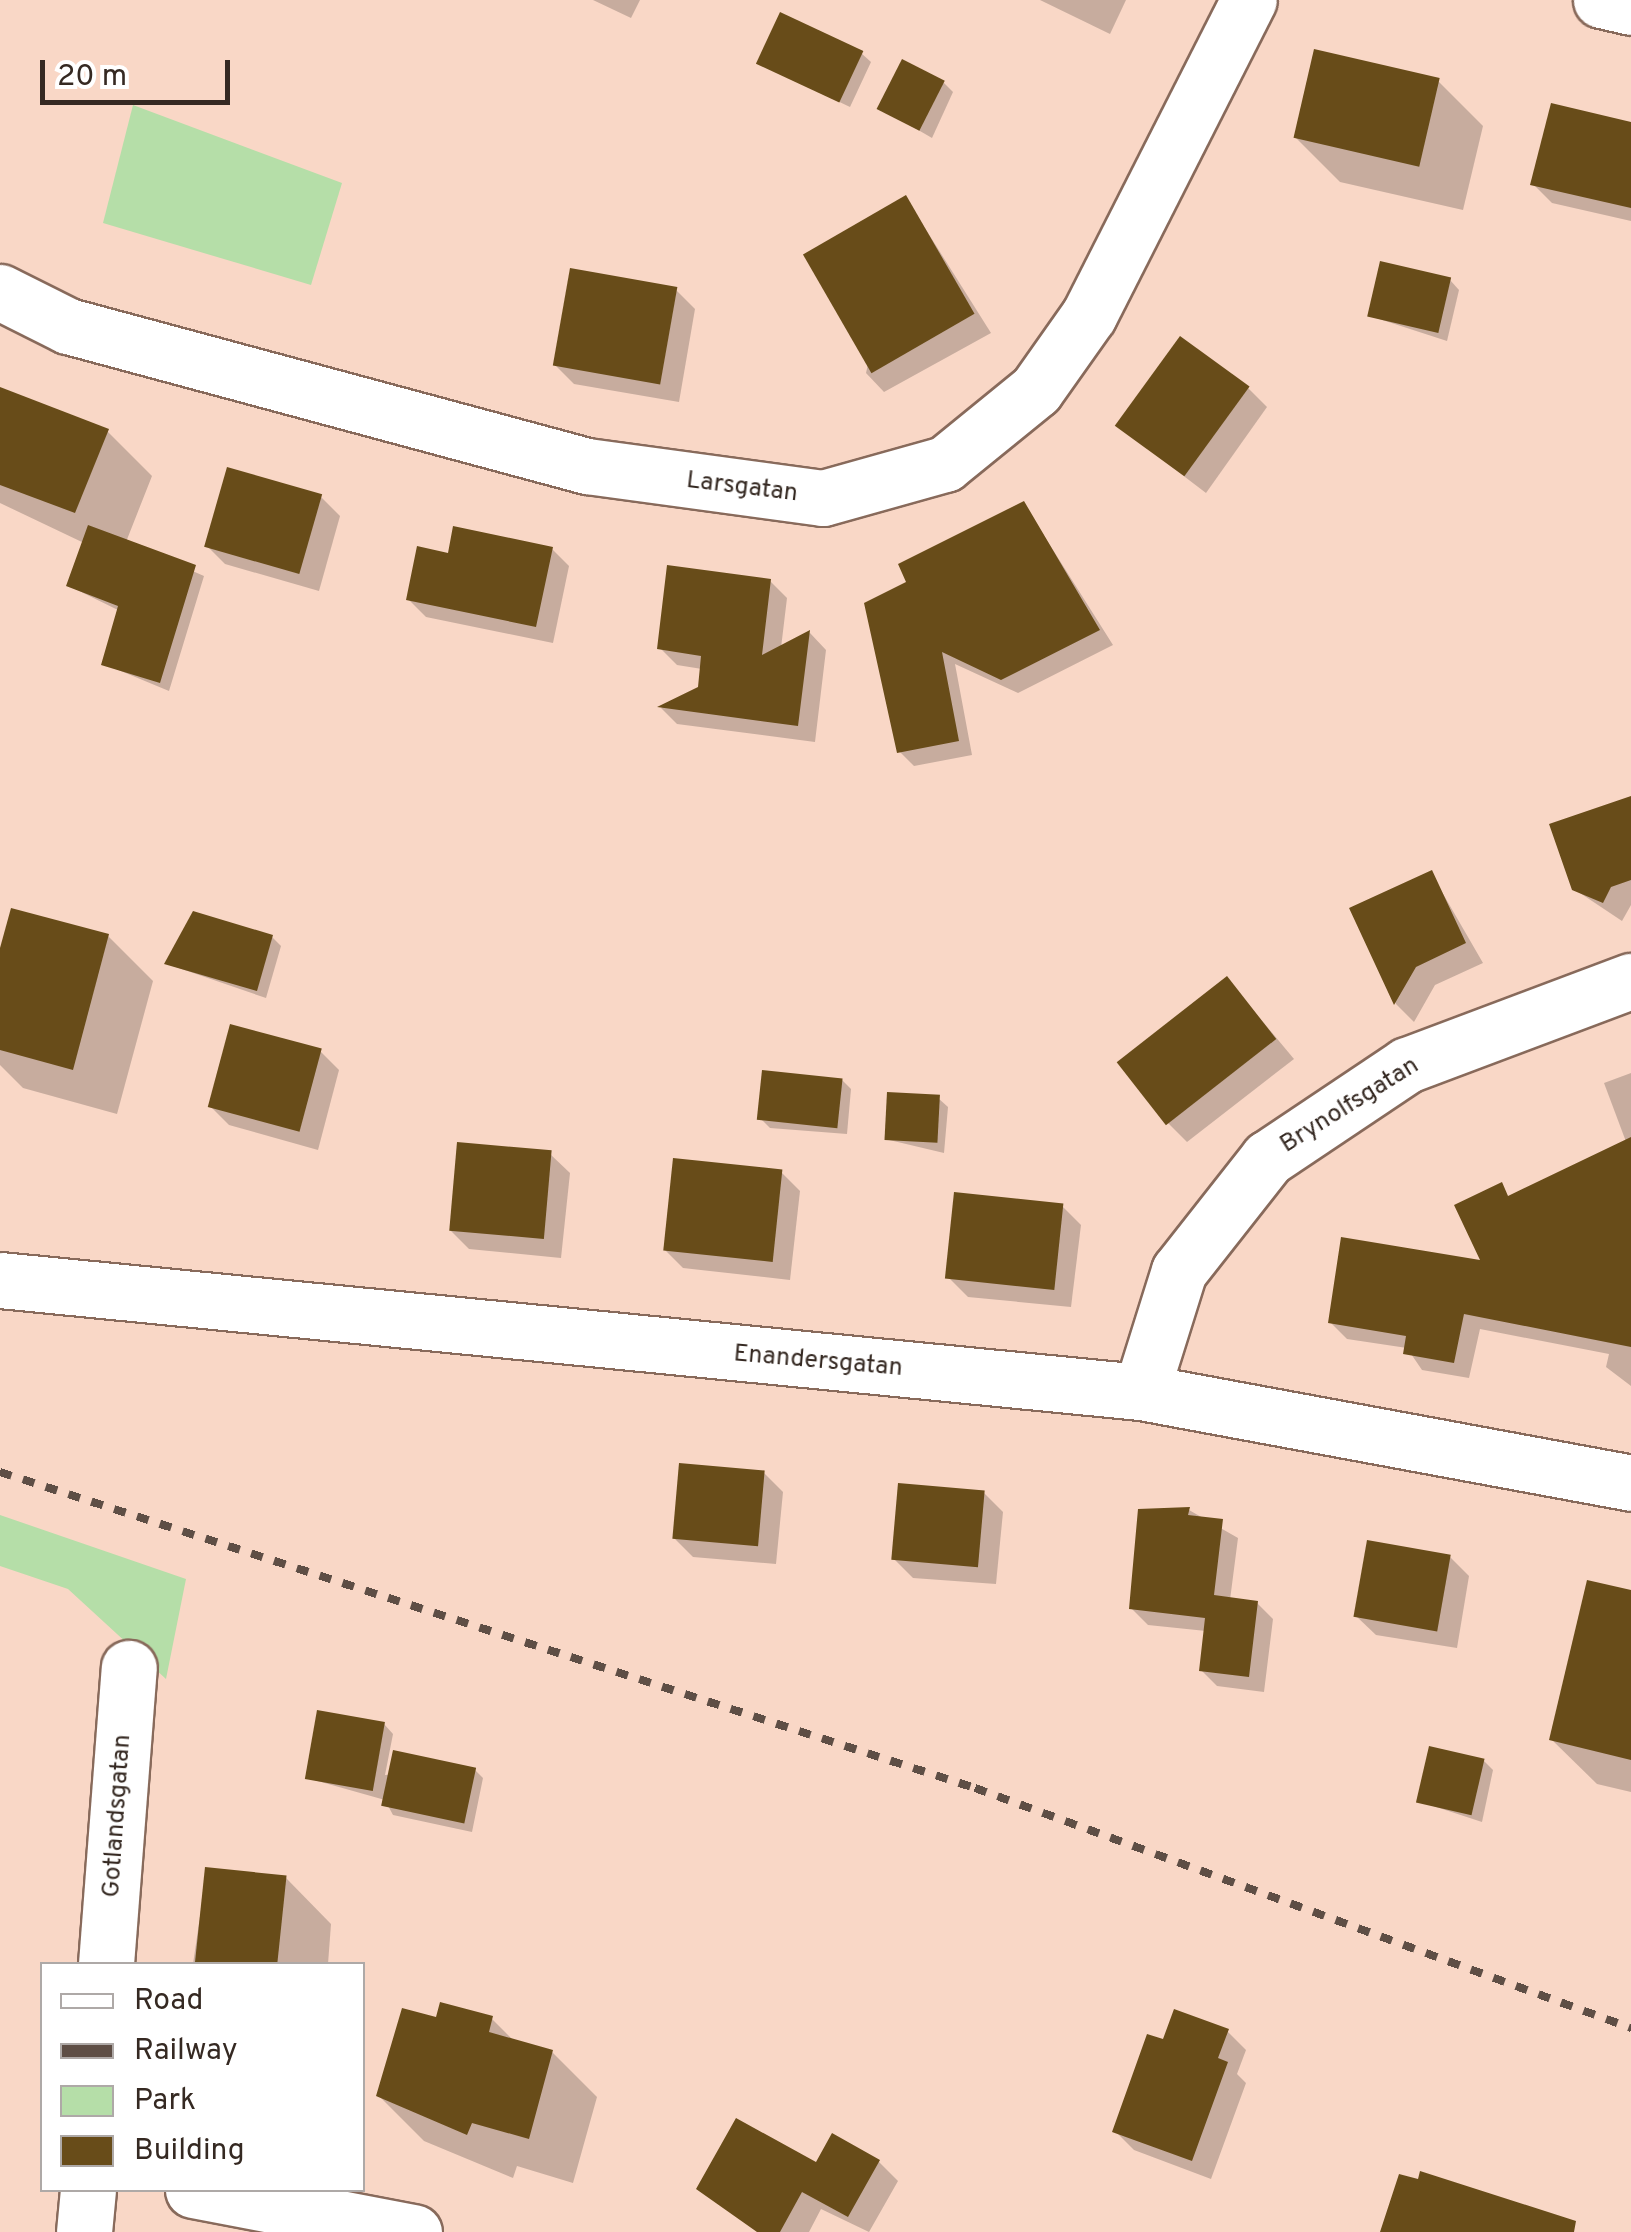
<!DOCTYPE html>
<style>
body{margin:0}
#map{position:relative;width:1631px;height:2232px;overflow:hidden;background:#f9d7c6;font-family:Overpass,sans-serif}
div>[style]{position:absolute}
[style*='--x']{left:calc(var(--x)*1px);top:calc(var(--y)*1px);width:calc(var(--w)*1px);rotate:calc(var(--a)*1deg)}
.green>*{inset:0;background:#b5dea8}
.shadow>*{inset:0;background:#0003}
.building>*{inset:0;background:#684c19;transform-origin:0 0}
.roads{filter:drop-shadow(2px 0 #886a5b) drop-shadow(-2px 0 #886a5b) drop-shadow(0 2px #886a5b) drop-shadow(0 -2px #886a5b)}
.street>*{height:55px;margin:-27.5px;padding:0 27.5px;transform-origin:27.5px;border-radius:27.5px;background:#fff}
.rail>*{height:8px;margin-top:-4px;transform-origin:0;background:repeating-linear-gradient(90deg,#5e4e45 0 12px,transparent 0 24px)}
span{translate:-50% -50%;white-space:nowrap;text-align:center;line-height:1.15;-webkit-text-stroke:10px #fff;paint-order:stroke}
.street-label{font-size:25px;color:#352922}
.legend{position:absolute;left:40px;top:1962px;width:325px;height:230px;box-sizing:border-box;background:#fff;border:2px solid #aea9a7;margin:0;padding:12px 18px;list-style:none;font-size:30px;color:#352922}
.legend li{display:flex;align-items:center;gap:20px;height:50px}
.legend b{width:50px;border:2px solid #aea9a7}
.scale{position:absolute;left:40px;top:60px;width:190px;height:45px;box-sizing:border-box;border:5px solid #352922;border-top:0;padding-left:12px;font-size:30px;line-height:35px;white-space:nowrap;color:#352922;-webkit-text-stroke:8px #fff;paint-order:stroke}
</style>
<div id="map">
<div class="green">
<i style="clip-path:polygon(133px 105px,342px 183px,311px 285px,103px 223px)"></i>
<i style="clip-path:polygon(0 1515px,186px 1579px,166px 1679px,68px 1589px,0 1566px)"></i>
</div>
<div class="shadow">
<i style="clip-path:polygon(593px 0,640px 0,631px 18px)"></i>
<i style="clip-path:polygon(1040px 0,1126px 0,1110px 34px)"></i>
<i style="clip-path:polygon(861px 53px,871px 62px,850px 107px,758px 63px)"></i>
<i style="clip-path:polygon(1438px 81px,1483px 126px,1463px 210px,1340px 182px,1295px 137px)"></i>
<i style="clip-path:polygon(944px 83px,953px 92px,932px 138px,882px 109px)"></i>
<i style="clip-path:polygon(1631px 124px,1631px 221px,1552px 203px,1533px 184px)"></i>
<i style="clip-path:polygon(906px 198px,991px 333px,884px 392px,866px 373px)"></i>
<i style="clip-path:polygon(1450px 280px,1459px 290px,1447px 341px,1370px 316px)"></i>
<i style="clip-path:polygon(676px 290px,695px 309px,679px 402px,574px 384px,555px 365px)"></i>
<i style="clip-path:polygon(1248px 388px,1267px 407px,1206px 493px,1118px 426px)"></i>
<i style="clip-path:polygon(0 390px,107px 431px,152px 476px,126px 542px,204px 576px,169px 691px,104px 664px,120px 611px,69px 586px,84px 543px,0 503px)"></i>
<i style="clip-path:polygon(321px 497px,340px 516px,319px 591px,225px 564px,206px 545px)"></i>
<i style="clip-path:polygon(1024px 504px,1113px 645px,1018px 693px,955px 664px,972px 755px,914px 766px,899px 751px,909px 583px)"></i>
<i style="clip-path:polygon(552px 549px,569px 566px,553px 643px,426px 617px,408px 599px)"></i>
<i style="clip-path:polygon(770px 581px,787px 598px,781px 648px,810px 633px,826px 650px,815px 742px,677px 724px,661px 708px,700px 688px,702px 669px,677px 665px,660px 648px)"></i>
<i style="clip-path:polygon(1631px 798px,1631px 905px,1622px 921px,1574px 889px)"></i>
<i style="clip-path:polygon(1431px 873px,1483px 963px,1435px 985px,1414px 1022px,1396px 1004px,1352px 909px)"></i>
<i style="clip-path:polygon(108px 936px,153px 981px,117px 1114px,23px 1088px,0 1065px,0 958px)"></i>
<i style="clip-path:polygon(272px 937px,281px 946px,266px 998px,167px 964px)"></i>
<i style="clip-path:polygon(1227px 979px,1294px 1059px,1187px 1142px,1168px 1123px)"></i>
<i style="clip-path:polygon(320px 1051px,339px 1070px,318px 1150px,229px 1125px,210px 1106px)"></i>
<i style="clip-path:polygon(1631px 1073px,1631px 1155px,1604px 1083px)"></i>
<i style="clip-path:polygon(842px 1080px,851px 1089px,847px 1134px,770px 1128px,761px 1119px)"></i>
<i style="clip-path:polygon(938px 1098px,948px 1107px,944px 1153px,885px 1139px)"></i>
<i style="clip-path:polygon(550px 1154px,570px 1173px,561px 1258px,469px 1249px,450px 1230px)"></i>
<i style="clip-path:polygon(781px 1172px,800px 1191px,790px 1280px,683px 1268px,664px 1249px)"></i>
<i style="clip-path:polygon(1062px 1206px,1081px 1225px,1071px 1307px,968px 1297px,949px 1278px)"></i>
<i style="clip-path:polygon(1631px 1294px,1631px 1386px,1606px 1367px,1609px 1354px,1480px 1329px,1469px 1378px,1422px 1370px,1407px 1348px,1347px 1339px,1331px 1323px)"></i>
<i style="clip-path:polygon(764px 1473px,783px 1492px,776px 1564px,693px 1557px,674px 1538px)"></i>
<i style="clip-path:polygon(984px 1493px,1003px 1512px,996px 1584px,913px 1578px,894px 1559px)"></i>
<i style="clip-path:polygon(1189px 1510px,1238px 1538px,1230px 1600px,1257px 1603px,1273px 1619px,1264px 1692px,1217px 1686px,1201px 1670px,1206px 1631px,1148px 1625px,1132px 1609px)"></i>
<i style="clip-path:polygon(1450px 1557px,1469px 1576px,1457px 1648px,1376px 1635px,1356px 1616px)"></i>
<i style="clip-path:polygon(1631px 1593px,1631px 1792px,1597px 1784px,1551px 1739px)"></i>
<i style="clip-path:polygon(384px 1724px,393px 1734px,385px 1775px,474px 1769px,483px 1778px,472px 1832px,393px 1815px,385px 1800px,307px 1778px)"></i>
<i style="clip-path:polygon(1484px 1761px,1493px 1770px,1482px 1822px,1421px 1802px)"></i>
<i style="clip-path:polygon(207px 1869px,286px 1878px,331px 1924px,328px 1964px,193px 1964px)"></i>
<i style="clip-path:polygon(491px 2018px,515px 2042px,552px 2052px,597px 2097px,573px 2183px,517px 2166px,513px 2178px,424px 2141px,379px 2096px,438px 2020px)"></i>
<i style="clip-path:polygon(1227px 2031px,1246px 2050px,1237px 2074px,1246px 2083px,1211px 2179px,1134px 2150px,1115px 2131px,1164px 2042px)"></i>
<i style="clip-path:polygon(879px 2162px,898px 2181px,869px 2232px,821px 2209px,809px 2232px,763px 2232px,699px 2188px)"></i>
</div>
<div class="building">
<i style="left:780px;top:12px;width:92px;height:57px;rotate:25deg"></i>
<i style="left:1314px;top:49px;width:129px;height:91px;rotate:13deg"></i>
<i style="left:902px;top:59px;width:48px;height:56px;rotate:27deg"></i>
<i style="clip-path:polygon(1551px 103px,1631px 122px,1631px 208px,1530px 185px)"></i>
<i style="left:906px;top:195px;width:137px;height:119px;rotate:60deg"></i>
<i style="left:1380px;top:261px;width:73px;height:57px;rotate:13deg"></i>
<i style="left:570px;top:268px;width:109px;height:99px;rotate:10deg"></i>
<i style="left:1180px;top:336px;width:86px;height:111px;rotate:36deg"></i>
<i style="clip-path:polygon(0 387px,109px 429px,75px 513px,0 485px)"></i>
<i style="left:227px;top:467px;width:99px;height:83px;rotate:16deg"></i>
<i style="clip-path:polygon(1024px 501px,1100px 630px,1001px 680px,942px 652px,959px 741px,897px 753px,864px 603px,906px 582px,898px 564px)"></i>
<i style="clip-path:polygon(88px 525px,196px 565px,160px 683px,101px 665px,118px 606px,66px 586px)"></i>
<i style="clip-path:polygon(453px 526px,553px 547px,536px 627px,406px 600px,417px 546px,448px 553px)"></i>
<i style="clip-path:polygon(667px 565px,771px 579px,762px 655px,810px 630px,798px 726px,657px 707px,698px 687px,701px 656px,657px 649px)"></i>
<i style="clip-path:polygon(1631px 796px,1631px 880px,1611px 887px,1603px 903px,1572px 890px,1549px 824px)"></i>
<i style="clip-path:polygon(1432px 870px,1466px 943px,1416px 967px,1394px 1005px,1349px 908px)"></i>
<i style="clip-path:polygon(11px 908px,109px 934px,73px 1070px,0 1050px,0 948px)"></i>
<i style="clip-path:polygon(193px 911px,273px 935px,257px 991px,164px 964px)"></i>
<i style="left:1227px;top:976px;width:80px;height:140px;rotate:52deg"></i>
<i style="left:230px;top:1024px;width:95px;height:86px;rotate:15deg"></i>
<i style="left:762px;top:1070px;width:81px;height:50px;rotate:6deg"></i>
<i style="left:887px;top:1092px;width:53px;height:48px;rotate:3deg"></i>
<i style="clip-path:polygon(1631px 1137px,1631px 1347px,1464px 1314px,1454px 1363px,1403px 1354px,1406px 1336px,1328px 1323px,1341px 1237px,1480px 1260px,1454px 1205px,1502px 1182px,1508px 1196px)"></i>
<i style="left:457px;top:1142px;width:95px;height:89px;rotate:5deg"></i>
<i style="left:673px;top:1158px;width:110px;height:93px;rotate:6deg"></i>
<i style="left:954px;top:1192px;width:110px;height:87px;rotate:6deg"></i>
<i style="left:679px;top:1463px;width:86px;height:76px;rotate:5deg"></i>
<i style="left:898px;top:1483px;width:87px;height:77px;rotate:5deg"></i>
<i style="clip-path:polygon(1190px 1507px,1188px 1515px,1223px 1519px,1214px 1595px,1258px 1601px,1249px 1677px,1199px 1671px,1205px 1618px,1129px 1609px,1138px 1509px)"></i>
<i style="left:1367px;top:1540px;width:85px;height:78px;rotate:10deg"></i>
<i style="clip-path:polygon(1587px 1580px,1631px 1590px,1631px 1760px,1549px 1740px)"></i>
<i style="left:317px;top:1710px;width:69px;height:70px;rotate:10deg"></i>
<i style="left:1429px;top:1746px;width:57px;height:58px;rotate:13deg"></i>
<i style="left:393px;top:1750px;width:85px;height:57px;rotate:12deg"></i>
<i style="left:205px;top:1867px;width:82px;height:98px;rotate:6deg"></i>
<i style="clip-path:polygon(440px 2002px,493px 2016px,489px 2032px,553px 2050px,529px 2139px,472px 2123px,467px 2135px,376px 2096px,402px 2008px,436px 2017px)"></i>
<i style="clip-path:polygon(1174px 2009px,1229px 2029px,1218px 2058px,1228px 2062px,1192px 2161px,1112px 2132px,1147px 2034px,1163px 2039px)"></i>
<i style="clip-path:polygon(736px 2118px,816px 2162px,832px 2133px,880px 2160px,848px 2217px,802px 2192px,780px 2232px,757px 2232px,696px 2189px)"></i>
<i style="clip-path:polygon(1420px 2171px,1576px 2221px,1574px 2232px,1380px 2232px,1399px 2174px,1418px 2179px)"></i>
</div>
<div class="roads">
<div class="street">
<i style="--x:1601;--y:0;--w:31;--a:13"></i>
<i style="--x:0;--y:292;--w:76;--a:26.6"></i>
<i style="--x:68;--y:326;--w:538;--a:15.1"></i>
<i style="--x:587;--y:466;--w:238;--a:7.7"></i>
<i style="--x:823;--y:498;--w:127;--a:-15.6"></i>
<i style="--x:945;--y:464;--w:117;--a:-39.1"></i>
<i style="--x:1036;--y:390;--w:92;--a:-54.8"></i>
<i style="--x:1089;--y:315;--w:353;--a:-63.1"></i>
<i style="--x:0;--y:1280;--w:1146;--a:5.61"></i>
<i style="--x:1141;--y:1392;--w:498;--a:10.5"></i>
<i style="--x:1141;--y:1392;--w:127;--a:-72.6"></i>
<i style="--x:1179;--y:1271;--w:144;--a:-51.8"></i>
<i style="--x:1268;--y:1158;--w:167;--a:-33.8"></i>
<i style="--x:1407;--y:1065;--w:239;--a:-20.6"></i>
<i style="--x:106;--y:1964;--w:297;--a:-85.6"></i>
<i style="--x:193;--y:2190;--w:225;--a:10.8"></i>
<i style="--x:84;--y:2232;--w:42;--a:-84.6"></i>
</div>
</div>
<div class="rail">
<i style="--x:0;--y:1472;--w:1025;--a:17.96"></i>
<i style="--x:975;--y:1788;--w:699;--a:20.1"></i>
</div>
<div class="street-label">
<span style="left:742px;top:488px;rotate:7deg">Larsgatan</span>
<span style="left:1350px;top:1106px;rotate:-32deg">Brynolfsgatan</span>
<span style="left:818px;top:1362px;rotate:5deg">Enandersgatan</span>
<span style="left:118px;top:1816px;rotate:-86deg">Gotlandsgatan</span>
</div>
<ul class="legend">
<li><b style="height:12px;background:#fff"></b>Road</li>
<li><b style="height:12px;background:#5e4e45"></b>Railway</li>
<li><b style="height:28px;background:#b5dea8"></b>Park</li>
<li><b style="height:28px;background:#684c19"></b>Building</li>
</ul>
<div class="scale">20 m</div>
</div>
